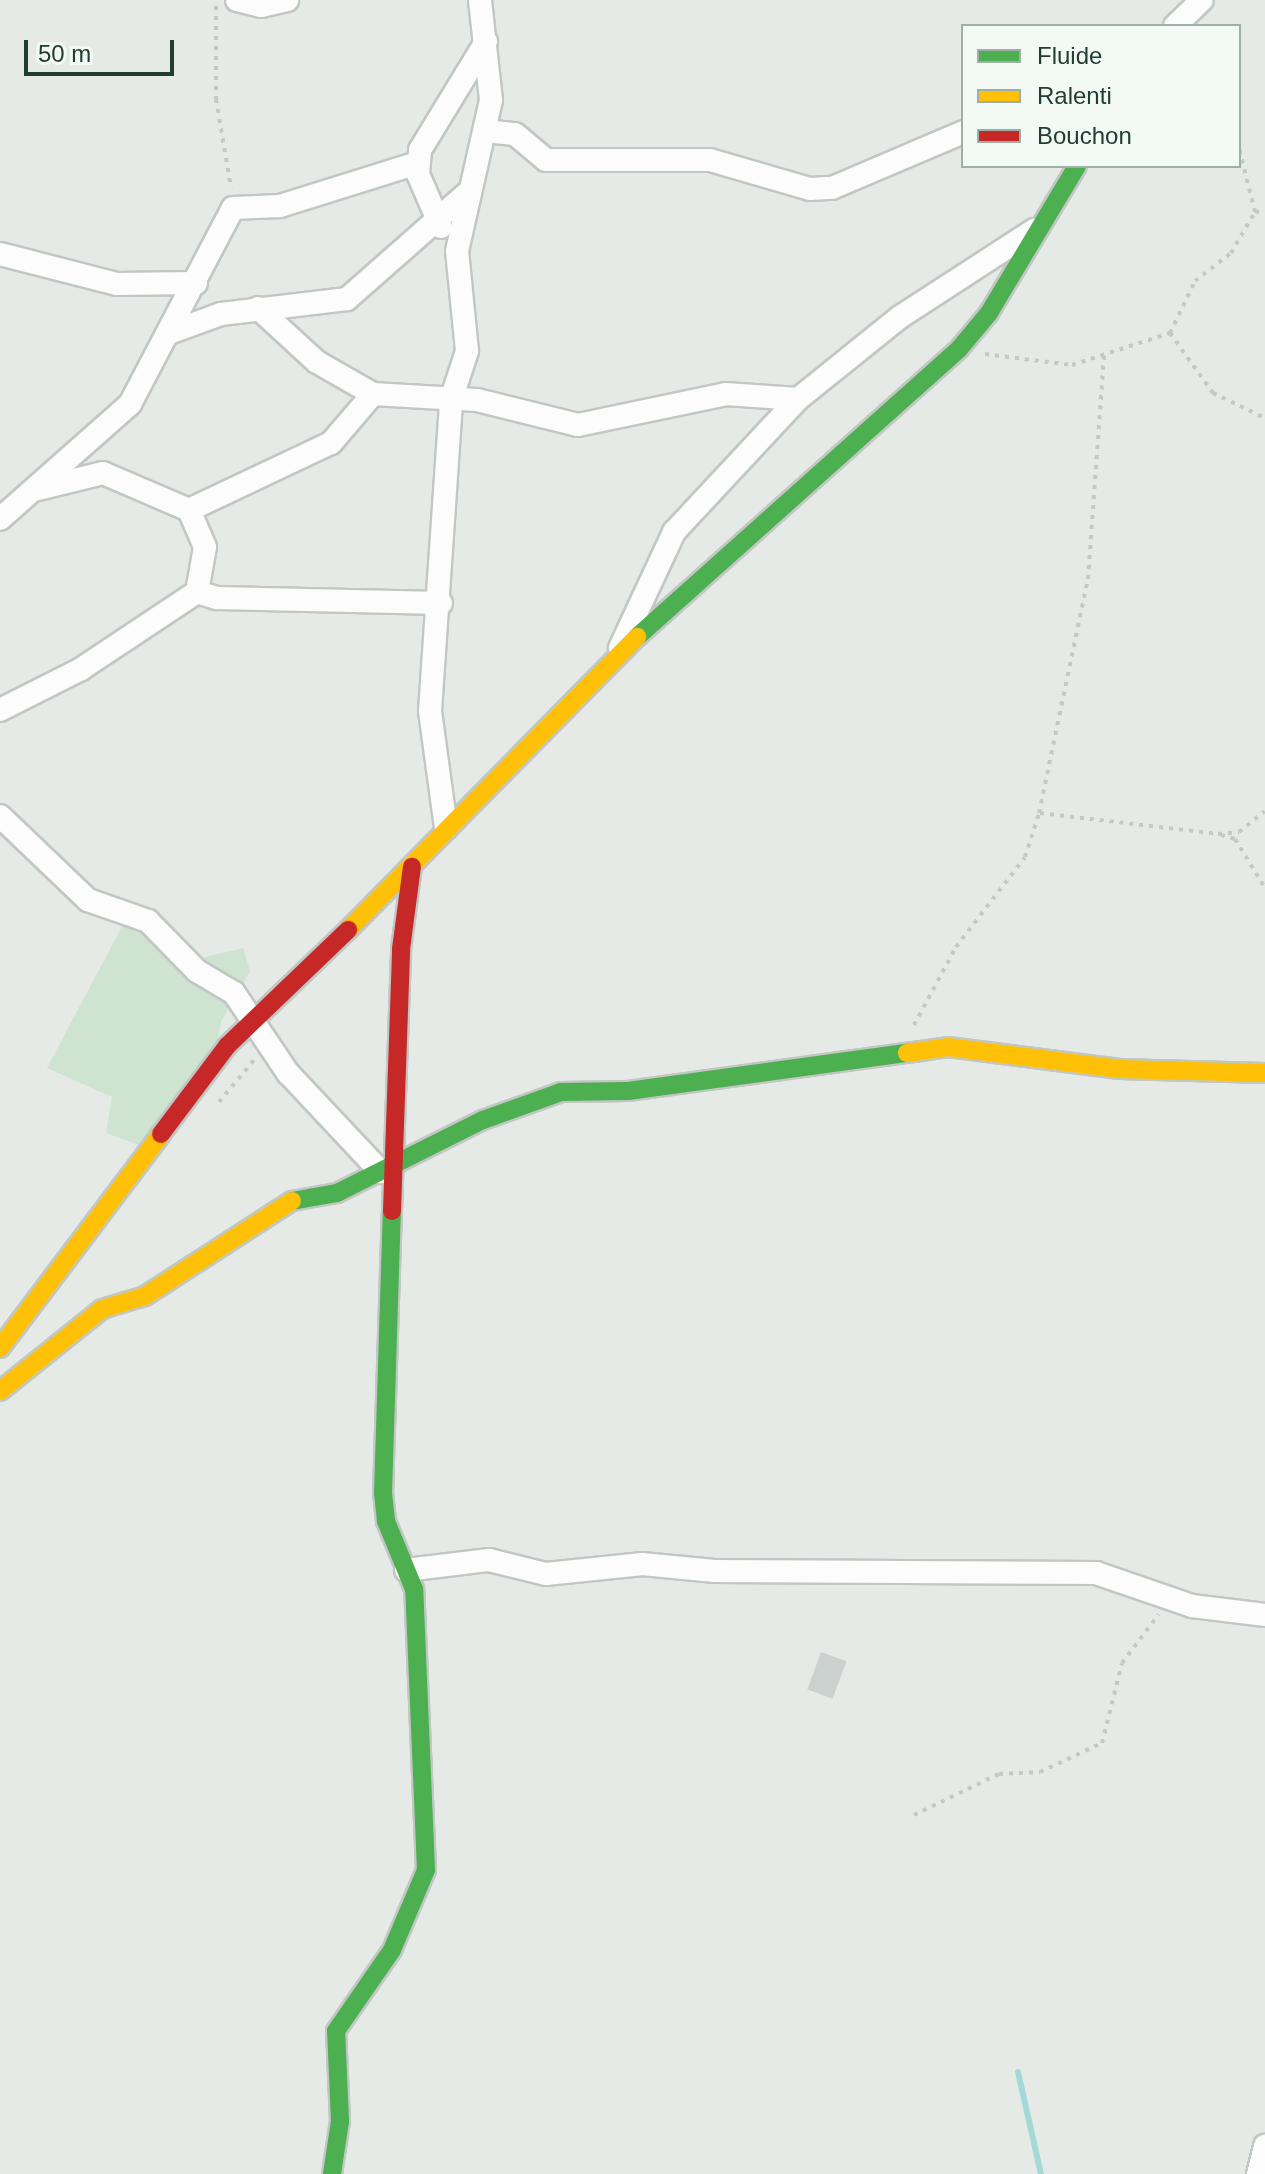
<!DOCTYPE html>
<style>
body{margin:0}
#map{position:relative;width:1265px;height:2174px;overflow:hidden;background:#e5eae7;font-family:Arial,sans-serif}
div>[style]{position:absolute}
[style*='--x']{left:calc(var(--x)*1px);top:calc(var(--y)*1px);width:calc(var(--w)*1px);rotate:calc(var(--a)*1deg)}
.green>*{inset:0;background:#cee3d0}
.stream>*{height:6px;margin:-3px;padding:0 3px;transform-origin:3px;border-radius:3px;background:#a5d9d8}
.building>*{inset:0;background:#cbd1ce;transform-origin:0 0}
.path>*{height:4px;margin-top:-2px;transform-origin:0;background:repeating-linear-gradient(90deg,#c1cac5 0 4px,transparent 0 10px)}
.roads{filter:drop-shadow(2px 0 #c2c7c4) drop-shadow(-2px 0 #c2c7c4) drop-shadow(0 2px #c2c7c4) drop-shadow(0 -2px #c2c7c4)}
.street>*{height:22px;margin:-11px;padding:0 11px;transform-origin:11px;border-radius:11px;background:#fbfcfb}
.fast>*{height:18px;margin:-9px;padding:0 9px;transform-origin:9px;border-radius:9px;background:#4caf50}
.slow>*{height:18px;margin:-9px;padding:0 9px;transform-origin:9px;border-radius:9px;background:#ffc107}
.jam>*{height:18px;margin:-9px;padding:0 9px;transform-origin:9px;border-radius:9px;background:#c62828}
span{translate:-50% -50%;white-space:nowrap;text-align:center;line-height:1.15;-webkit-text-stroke:6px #f3f9f5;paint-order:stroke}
.legend{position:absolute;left:961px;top:24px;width:280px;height:144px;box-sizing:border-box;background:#f3f9f5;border:2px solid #9faea7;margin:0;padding:10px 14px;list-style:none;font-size:24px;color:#223e32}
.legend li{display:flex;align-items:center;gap:16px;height:40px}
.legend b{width:40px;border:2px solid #9faea7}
.scale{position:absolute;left:24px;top:40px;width:150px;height:36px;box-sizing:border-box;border:4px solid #223e32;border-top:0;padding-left:10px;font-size:24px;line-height:28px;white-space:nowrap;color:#223e32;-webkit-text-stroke:6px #f3f9f5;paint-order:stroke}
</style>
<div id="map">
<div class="green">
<i style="clip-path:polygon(126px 919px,145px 926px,200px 977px,205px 957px,243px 948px,250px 971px,221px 1022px,217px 1045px,150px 1149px,106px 1133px,112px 1097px,47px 1068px)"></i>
</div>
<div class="stream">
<i style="--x:1018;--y:2072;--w:105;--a:77.3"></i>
</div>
<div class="building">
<i style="left:821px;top:1652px;width:27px;height:40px;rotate:20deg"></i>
</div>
<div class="path">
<i style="--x:216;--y:6;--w:93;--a:90"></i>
<i style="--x:216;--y:99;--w:90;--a:80.4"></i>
<i style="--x:1255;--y:212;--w:10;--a:-6"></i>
<i style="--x:1170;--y:333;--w:74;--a:54.4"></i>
<i style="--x:1213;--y:393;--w:58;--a:25.7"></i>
<i style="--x:985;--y:354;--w:88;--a:7.2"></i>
<i style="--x:1072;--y:365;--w:103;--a:-18.1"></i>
<i style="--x:1170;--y:333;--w:58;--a:-64.3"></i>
<i style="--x:1195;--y:281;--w:46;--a:-37.9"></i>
<i style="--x:1231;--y:253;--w:48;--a:-59.7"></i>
<i style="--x:1255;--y:212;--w:66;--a:-104"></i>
<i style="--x:1040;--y:813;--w:179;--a:6.7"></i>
<i style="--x:1218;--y:834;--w:21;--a:-5"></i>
<i style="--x:1239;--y:832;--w:33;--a:-39"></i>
<i style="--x:1221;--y:835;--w:15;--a:16"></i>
<i style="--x:1235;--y:839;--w:57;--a:58.5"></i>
<i style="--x:914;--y:1025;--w:89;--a:-61.7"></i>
<i style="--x:956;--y:947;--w:113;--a:-52.5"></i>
<i style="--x:1025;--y:857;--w:46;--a:-72.3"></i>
<i style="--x:1039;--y:813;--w:239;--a:-78.2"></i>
<i style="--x:1088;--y:579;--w:226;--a:-85.9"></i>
<i style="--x:219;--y:1102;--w:55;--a:-50.2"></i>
<i style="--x:914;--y:1815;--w:94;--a:-25.8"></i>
<i style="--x:999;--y:1774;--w:41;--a:-2.8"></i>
<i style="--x:1040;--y:1772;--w:68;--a:-25.1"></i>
<i style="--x:1102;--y:1743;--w:82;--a:-76"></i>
<i style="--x:1122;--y:1663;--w:61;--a:-52.9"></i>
</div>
<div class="roads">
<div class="street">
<i style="--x:237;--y:0;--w:25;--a:14"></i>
<i style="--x:261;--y:6;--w:27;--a:-13"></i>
<i style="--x:1175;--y:26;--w:37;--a:-44"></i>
<i style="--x:485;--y:131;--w:30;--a:6"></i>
<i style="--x:515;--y:134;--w:40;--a:40"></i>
<i style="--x:546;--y:160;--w:164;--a:0"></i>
<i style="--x:710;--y:160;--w:104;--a:16.2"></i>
<i style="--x:810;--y:189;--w:22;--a:-3"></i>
<i style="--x:832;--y:188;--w:142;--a:-23.1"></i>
<i style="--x:441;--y:227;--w:58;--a:-113.5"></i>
<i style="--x:418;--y:174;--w:24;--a:-85"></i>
<i style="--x:420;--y:150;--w:127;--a:-58.6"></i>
<i style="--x:0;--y:254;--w:121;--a:14.4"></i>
<i style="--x:117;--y:284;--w:79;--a:-0.7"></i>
<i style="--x:258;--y:308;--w:80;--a:42.5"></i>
<i style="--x:317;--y:362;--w:64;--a:29.7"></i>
<i style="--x:169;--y:333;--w:55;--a:-20.1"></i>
<i style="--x:221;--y:314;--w:127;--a:-6.8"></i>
<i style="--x:347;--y:299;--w:157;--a:-41.4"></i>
<i style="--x:38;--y:489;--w:67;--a:-13.8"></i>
<i style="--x:103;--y:473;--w:94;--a:23.3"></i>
<i style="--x:189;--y:510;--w:40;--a:66.6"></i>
<i style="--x:205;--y:547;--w:46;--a:100.1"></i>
<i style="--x:197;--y:592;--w:21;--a:17"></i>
<i style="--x:217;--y:598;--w:224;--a:1.3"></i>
<i style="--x:189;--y:510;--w:157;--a:-25.3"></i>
<i style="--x:331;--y:443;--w:65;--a:-49.4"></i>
<i style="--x:373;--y:394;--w:104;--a:3.3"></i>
<i style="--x:477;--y:400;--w:104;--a:13.9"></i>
<i style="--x:578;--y:425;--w:151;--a:-11.8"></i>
<i style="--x:726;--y:394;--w:72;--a:4"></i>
<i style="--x:0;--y:519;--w:174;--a:-41.5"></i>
<i style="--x:130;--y:404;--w:221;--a:-62.3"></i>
<i style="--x:233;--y:208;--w:47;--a:-2.4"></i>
<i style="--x:280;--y:206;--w:144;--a:-17.4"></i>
<i style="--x:620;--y:648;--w:128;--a:-65"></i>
<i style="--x:674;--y:532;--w:182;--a:-47"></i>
<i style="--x:798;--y:399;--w:131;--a:-38.8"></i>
<i style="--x:900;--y:317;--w:160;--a:-33"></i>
<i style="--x:0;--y:710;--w:91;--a:-26.8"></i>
<i style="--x:81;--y:669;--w:139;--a:-33.6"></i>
<i style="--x:0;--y:816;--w:122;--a:43.7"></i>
<i style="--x:88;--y:900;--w:64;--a:19.3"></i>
<i style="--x:148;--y:921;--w:70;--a:45.6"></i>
<i style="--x:197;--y:971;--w:43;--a:30.7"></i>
<i style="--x:234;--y:993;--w:97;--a:56"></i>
<i style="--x:288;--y:1073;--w:136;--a:46.8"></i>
<i style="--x:446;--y:828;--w:118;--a:-97.8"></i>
<i style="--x:430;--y:711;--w:312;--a:-86.1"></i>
<i style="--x:451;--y:400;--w:52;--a:-71.9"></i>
<i style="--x:467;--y:351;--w:100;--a:-95.7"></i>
<i style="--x:457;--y:251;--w:155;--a:-77.3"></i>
<i style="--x:491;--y:100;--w:101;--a:-96.3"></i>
<i style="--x:406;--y:1570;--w:84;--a:-6.9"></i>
<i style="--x:489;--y:1560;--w:59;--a:13.8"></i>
<i style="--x:546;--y:1574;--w:97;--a:-5.9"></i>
<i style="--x:642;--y:1564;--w:73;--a:5.5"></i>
<i style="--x:715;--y:1571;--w:381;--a:0.3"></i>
<i style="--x:1096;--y:1573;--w:102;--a:19"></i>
<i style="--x:1192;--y:1606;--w:74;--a:7"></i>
<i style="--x:1258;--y:2174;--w:29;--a:-76"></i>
</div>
<div class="fast">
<i style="--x:637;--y:637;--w:432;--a:-41.8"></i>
<i style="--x:959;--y:349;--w:47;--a:-50.2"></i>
<i style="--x:989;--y:313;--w:171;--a:-59.1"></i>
<i style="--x:292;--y:1201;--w:46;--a:-10.1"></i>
<i style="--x:337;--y:1193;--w:163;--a:-26.6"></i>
<i style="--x:483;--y:1120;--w:83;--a:-19.7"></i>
<i style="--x:561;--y:1092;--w:67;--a:-0.9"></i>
<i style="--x:628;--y:1091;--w:282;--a:-7.8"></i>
<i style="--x:332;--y:2174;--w:54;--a:-81.4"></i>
<i style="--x:340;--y:2121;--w:90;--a:-92.5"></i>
<i style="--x:336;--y:2031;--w:98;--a:-55.3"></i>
<i style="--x:392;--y:1950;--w:87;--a:-67"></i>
<i style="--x:426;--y:1870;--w:281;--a:-92.4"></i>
<i style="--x:414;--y:1589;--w:74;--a:-112.4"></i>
<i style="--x:386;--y:1521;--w:28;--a:-96"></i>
<i style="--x:383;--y:1493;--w:282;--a:-88.2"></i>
</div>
<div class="slow">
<i style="--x:348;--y:930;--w:412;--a:-45.4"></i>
<i style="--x:907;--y:1053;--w:41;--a:-8.3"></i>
<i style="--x:948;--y:1047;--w:173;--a:7.3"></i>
<i style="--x:1120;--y:1069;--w:145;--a:1.6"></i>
<i style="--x:0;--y:1348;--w:268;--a:-53"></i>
<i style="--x:0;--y:1391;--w:131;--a:-38.8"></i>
<i style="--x:102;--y:1309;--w:45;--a:-16.8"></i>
<i style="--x:145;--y:1296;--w:175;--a:-32.9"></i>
</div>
<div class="jam">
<i style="--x:161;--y:1134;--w:110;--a:-53.1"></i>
<i style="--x:227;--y:1046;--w:168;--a:-43.8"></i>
<i style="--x:392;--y:1211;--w:262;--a:-88"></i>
<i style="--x:401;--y:949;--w:83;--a:-82.4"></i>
</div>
</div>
<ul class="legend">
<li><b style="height:10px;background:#4caf50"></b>Fluide</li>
<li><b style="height:10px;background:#ffc107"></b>Ralenti</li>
<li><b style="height:10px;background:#c62828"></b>Bouchon</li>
</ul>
<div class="scale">50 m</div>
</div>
